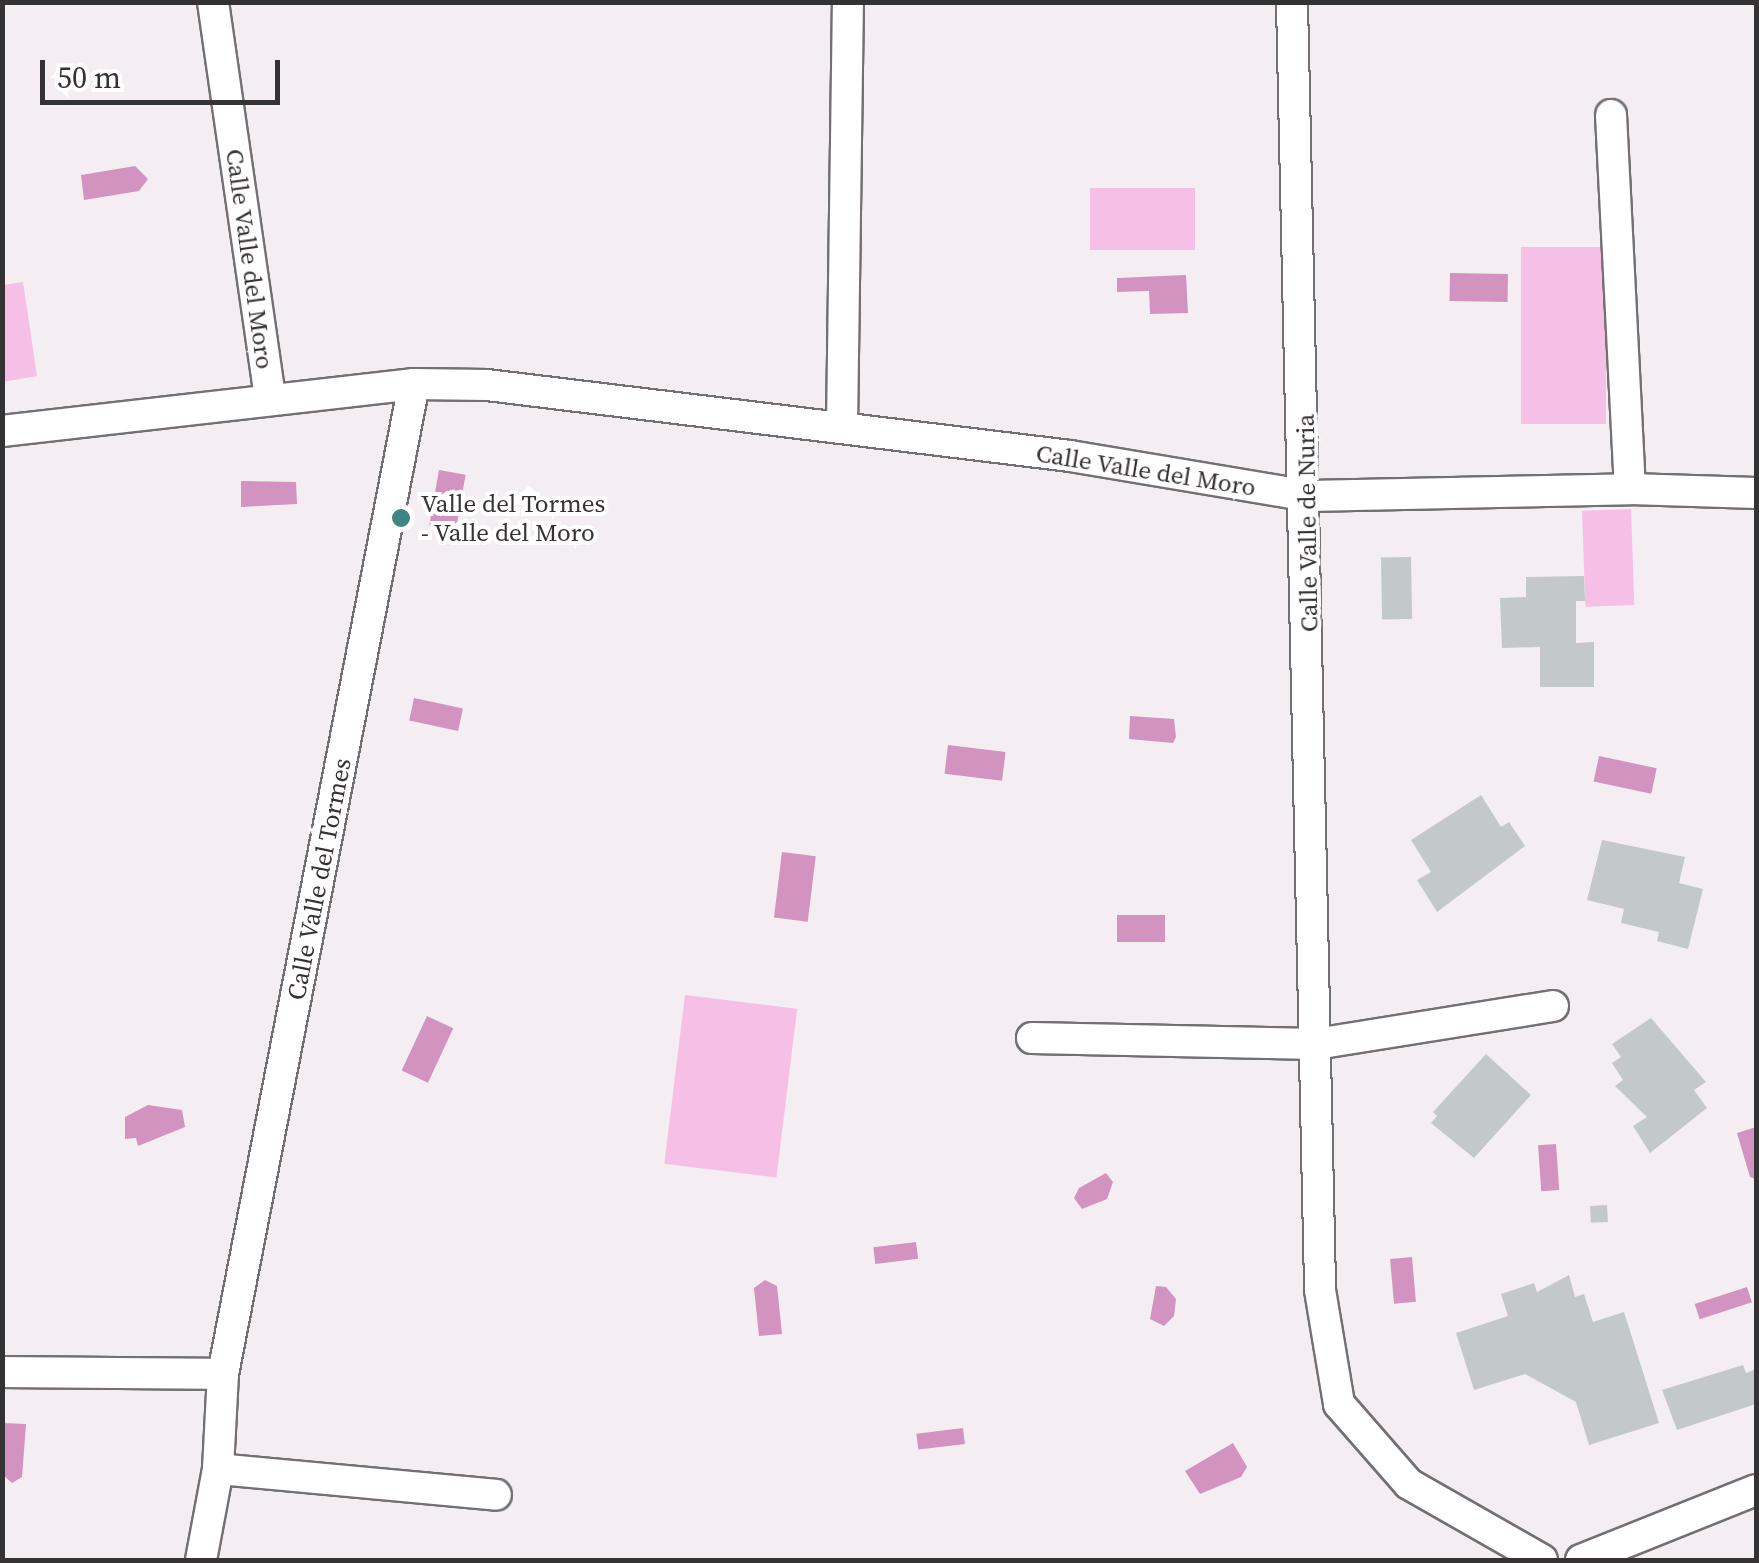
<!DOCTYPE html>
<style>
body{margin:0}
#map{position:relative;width:1759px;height:1563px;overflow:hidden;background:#f4eef2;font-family:"Source Serif 4",serif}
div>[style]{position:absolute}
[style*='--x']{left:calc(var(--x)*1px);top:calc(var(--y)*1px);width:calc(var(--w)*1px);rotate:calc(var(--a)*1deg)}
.green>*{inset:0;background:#f5bfe6;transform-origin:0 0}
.water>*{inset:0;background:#d293c1;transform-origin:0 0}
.building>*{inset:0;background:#c2c9c8;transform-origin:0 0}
.roads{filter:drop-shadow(2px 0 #736f72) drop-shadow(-2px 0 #736f72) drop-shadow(0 2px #736f72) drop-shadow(0 -2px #736f72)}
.street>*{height:30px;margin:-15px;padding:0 15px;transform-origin:15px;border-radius:15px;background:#fff}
.dots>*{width:28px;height:28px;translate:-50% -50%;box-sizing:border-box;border:5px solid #fffdfe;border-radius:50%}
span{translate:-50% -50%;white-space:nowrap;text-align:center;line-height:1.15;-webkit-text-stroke:8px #fffdfe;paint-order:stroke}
.street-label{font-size:25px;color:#343233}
.poi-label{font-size:25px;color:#343233}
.left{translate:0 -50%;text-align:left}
.frame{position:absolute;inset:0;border:5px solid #343233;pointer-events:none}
.scale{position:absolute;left:40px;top:60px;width:240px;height:45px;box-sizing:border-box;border:5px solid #343233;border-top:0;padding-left:12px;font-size:30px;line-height:35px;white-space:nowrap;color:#343233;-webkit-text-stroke:8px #fffdfe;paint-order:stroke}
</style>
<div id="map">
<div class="green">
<i style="left:1195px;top:188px;width:62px;height:105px;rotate:90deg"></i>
<i style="left:1521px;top:247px;width:85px;height:177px"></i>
<i style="clip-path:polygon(23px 282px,37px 376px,3px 382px,3px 285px)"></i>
<i style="left:1631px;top:509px;width:96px;height:49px;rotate:88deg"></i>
<i style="left:685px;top:995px;width:113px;height:170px;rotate:7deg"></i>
</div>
<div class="water">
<i style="clip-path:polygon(135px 166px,148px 179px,139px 191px,84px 200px,81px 175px)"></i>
<i style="left:1450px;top:273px;width:58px;height:28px;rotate:1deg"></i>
<i style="clip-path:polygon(1186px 275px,1188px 313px,1150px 314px,1149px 291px,1117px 292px,1117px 278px)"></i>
<i style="left:439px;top:470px;width:27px;height:56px;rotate:10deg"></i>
<i style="clip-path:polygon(241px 481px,296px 482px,297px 504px,241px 507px)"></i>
<i style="left:414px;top:698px;width:50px;height:23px;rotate:12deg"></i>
<i style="clip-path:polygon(1130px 716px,1174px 719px,1176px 737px,1173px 743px,1129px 739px)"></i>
<i style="left:948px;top:745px;width:58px;height:29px;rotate:7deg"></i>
<i style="left:1599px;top:756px;width:59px;height:26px;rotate:12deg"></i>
<i style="left:782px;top:852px;width:34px;height:66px;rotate:7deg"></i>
<i style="left:1117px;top:915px;width:48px;height:27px"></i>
<i style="left:427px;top:1016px;width:29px;height:60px;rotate:25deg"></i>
<i style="clip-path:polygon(148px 1105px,182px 1110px,185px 1127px,138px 1146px,136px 1138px,125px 1139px,125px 1117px)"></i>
<i style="clip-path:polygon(1756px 1127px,1756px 1179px,1750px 1177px,1737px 1133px)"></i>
<i style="left:1556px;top:1144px;width:46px;height:18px;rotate:86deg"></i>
<i style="clip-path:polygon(1106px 1173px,1113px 1182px,1107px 1199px,1082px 1209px,1074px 1198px,1079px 1188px)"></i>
<i style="left:916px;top:1242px;width:17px;height:43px;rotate:83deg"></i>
<i style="left:1412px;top:1257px;width:45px;height:22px;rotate:85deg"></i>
<i style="clip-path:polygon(765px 1280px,777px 1286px,782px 1334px,759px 1336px,754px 1288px)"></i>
<i style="clip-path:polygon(1156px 1286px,1166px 1287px,1176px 1299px,1174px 1316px,1164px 1326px,1150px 1319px)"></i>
<i style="left:1747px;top:1287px;width:16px;height:55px;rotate:72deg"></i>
<i style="clip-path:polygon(3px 1423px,26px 1424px,22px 1477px,12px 1483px,3px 1475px)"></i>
<i style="left:963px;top:1428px;width:16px;height:47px;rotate:83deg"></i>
<i style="clip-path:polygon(1233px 1443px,1247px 1467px,1241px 1477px,1200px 1494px,1185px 1471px)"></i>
</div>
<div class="building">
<i style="left:1411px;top:557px;width:62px;height:30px;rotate:89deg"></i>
<i style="clip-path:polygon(1584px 576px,1585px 601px,1576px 601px,1576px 643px,1594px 642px,1594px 687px,1540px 687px,1540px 647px,1502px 648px,1500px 598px,1526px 597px,1526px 577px)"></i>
<i style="clip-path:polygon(1481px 795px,1501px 827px,1509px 822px,1525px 846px,1437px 912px,1417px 880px,1431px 872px,1411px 840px)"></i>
<i style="clip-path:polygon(1602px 840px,1685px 857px,1679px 883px,1703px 889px,1688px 949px,1657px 941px,1659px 932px,1621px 923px,1624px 909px,1587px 900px)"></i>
<i style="clip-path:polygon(1651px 1018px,1706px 1082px,1694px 1090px,1707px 1108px,1650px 1153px,1633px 1126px,1647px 1117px,1615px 1086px,1623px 1080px,1612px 1063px,1621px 1057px,1612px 1044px)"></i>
<i style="clip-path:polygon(1486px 1054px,1531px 1095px,1474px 1158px,1431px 1123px,1437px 1116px,1433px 1112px)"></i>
<i style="left:1607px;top:1205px;width:17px;height:17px;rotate:87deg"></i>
<i style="clip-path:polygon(1569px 1275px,1575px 1297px,1584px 1294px,1593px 1322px,1624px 1312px,1659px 1423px,1589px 1445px,1576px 1402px,1525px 1374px,1474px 1390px,1456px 1333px,1508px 1316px,1501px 1294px,1534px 1283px,1537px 1292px)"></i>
<i style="clip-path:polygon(1743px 1365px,1746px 1373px,1756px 1369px,1756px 1404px,1677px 1430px,1662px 1390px)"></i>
</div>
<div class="roads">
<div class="street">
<i style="--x:213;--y:2;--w:400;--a:81.8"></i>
<i style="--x:1292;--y:2;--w:1288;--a:88.75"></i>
<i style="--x:1320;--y:1290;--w:116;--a:80.5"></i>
<i style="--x:1339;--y:1404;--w:106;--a:48.8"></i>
<i style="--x:1409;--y:1484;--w:153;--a:29.7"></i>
<i style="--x:1611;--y:115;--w:374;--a:87.1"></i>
<i style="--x:842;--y:427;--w:425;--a:-89.2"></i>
<i style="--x:2;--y:431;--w:415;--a:-6.5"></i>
<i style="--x:414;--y:384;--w:73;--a:0.8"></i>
<i style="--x:487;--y:385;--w:587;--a:6.94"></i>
<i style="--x:1070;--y:456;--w:241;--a:9.5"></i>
<i style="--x:1308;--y:496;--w:322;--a:-1.2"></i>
<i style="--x:1630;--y:489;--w:126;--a:1.8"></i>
<i style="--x:1032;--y:1038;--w:284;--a:1.2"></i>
<i style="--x:1316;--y:1044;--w:240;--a:-9.1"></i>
<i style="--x:2;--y:1372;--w:221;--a:0.5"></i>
<i style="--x:218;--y:1469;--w:279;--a:5.3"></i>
<i style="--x:201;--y:1560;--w:93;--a:-79.4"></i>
<i style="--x:218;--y:1469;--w:95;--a:-87"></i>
<i style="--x:223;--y:1374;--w:1008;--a:-79.08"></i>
<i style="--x:1581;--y:1560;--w:188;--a:-21.8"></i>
</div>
</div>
<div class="dots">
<i style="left:401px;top:518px;background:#3e8682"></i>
</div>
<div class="street-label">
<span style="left:250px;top:259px;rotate:82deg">Calle Valle del Moro</span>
<span style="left:1146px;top:470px;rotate:9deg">Calle Valle del Moro</span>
<span style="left:1307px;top:523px;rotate:-91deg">Calle Valle de Nuria</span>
<span style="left:319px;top:879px;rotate:-79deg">Calle Valle del Tormes</span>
</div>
<div class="poi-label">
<span class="left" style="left:421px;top:518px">Valle del Tormes<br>- Valle del Moro</span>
</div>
<div class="frame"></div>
<div class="scale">50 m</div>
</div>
